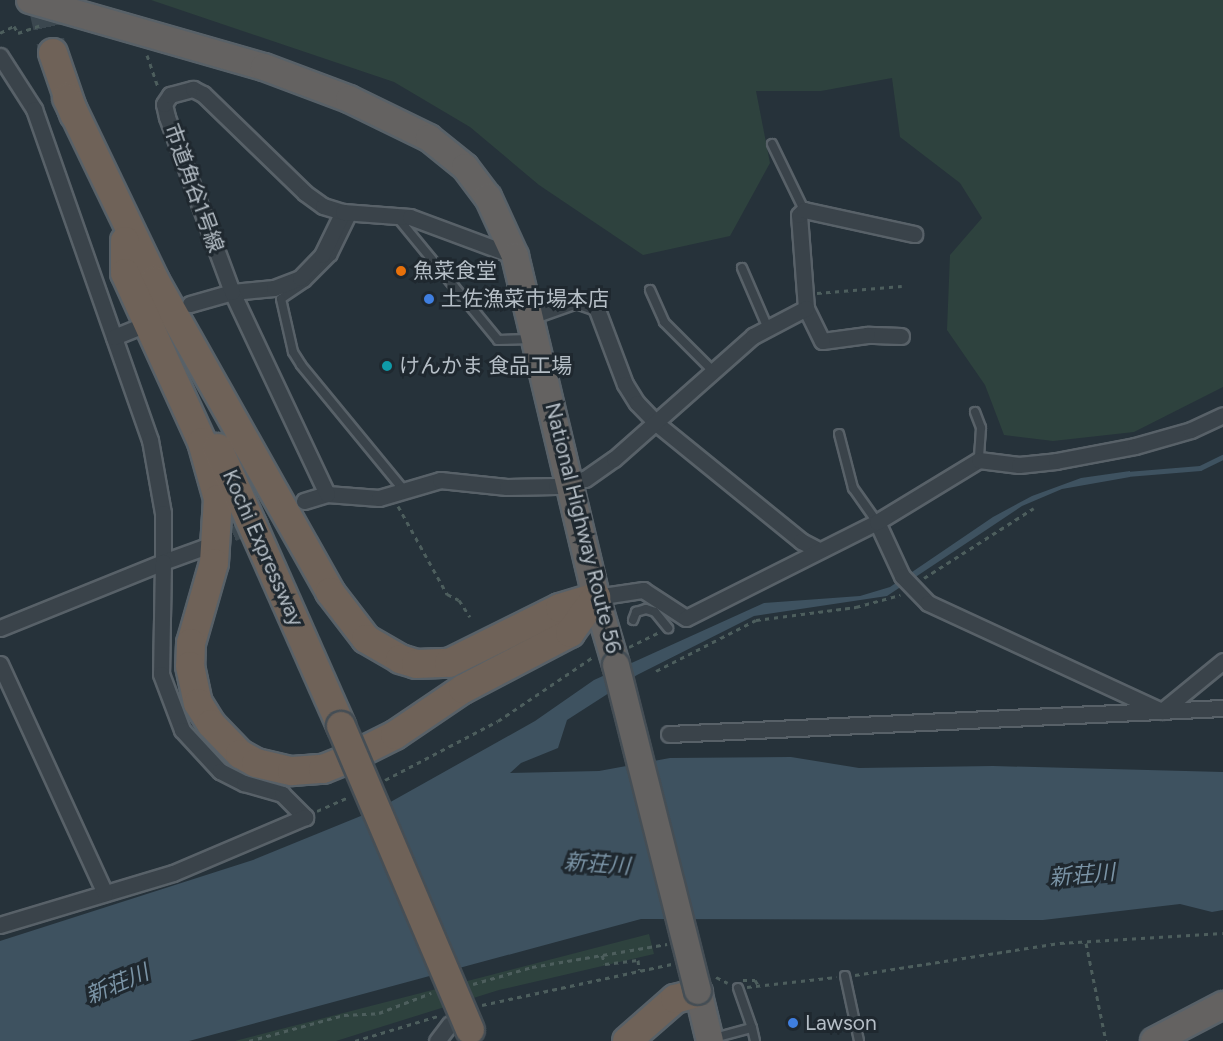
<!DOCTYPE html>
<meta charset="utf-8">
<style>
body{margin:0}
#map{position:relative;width:1223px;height:1041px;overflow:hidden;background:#26323a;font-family:Figtree,"Noto Sans JP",sans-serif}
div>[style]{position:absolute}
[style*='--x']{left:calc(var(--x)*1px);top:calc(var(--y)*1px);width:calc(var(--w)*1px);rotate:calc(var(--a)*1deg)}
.green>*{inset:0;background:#2e423e}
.water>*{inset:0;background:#3e5260}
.stream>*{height:4.5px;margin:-2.25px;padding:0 2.25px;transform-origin:2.25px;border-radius:2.25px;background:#3e5260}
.minor-tunnel>*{height:15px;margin-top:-7.5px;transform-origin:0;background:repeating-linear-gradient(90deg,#3b474f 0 15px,transparent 0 23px)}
.motorway-tunnel>*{height:28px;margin-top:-14px;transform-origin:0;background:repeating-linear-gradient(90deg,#3b474f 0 28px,transparent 0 42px)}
.path>*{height:3px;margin-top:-1.5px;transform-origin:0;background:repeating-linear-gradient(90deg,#4d5e5d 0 4.5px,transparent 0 9px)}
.roads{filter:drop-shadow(2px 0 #586168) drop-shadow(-2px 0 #586168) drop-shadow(0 2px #586168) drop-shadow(0 -2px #586168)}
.service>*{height:8px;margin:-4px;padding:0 4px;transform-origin:4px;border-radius:4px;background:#3a434a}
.minor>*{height:15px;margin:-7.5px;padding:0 7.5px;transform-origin:7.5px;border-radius:7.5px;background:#3a434a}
.trunk>*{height:26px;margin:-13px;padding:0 13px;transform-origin:13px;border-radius:13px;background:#646261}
.motorway>*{height:28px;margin:-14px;padding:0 14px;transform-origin:14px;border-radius:14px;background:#6f6258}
.bridges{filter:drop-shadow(2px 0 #454e55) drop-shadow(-2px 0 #454e55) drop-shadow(0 2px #454e55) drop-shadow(0 -2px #454e55)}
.trunk-bridge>*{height:26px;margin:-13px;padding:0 13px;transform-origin:13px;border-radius:13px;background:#646261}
.motorway-bridge>*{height:28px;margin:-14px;padding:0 14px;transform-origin:14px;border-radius:14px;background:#6f6258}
.dots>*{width:16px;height:16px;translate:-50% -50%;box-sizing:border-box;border:3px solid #1f282f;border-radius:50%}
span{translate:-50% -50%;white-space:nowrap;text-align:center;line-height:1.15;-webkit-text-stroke:6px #1f282f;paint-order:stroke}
.street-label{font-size:21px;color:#b5bec6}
.poi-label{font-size:21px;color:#b5bec6}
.left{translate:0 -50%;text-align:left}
.water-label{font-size:22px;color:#7a93a5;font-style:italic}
</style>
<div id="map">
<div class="green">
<i style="clip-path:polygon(151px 0,1223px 0,1223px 387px,1134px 432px,1053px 441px,1004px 435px,985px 385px,947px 330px,950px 255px,982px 218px,960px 183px,900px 137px,892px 78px,821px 91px,756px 91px,770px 163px,730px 236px,643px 255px,539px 185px,470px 127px,394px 82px)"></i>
<i style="clip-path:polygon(649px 934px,654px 954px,499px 990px,336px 1041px,235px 1041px)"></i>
</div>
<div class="water">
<i style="clip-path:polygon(1130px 471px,1130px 477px,1062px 489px,1022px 506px,887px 596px,754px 616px,637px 675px,567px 720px,558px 748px,521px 763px,510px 773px,599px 771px,670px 758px,791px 757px,859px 768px,993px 766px,1223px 772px,1223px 910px,1212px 912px,1180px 904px,1043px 920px,641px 919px,189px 1041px,0 1041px,0 941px,253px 860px,378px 809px,535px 721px,594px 680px,764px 603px,860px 596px,890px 587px,993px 517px,1032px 496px,1081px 478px)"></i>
</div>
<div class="stream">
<i style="--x:1127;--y:474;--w:73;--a:-4.7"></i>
<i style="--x:1200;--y:468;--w:25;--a:-26"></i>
</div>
<div class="minor-tunnel">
<i style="--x:212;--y:543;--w:83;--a:-24.1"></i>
</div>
<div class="motorway-tunnel">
<i style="--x:41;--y:0;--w:54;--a:77.2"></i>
</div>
<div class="path">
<i style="--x:0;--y:33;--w:16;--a:-27"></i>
<i style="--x:14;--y:26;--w:8;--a:60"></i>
<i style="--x:18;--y:33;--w:24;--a:-19"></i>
<i style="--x:147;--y:55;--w:34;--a:71"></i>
<i style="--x:817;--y:293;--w:85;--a:-4.7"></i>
<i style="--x:398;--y:506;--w:101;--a:60.9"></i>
<i style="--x:447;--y:594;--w:13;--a:27"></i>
<i style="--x:459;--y:600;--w:20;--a:57"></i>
<i style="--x:924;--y:578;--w:130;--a:-32.5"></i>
<i style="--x:629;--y:647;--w:32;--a:-26"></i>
<i style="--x:656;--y:671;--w:112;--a:-27"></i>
<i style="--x:756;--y:620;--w:101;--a:-7.4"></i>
<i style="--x:856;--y:607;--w:46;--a:-15.3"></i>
<i style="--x:385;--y:780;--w:127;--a:-27.6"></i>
<i style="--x:498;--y:721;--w:115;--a:-34"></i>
<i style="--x:317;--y:811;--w:35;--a:-24"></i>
<i style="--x:1086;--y:943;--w:100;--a:78.5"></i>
<i style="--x:602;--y:955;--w:9;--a:72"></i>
<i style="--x:605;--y:964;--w:33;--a:-7"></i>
<i style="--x:638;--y:960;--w:10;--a:84"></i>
<i style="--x:855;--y:975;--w:207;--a:-8.9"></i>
<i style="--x:1060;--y:943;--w:163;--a:-3.5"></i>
<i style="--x:716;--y:977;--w:13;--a:27"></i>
<i style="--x:743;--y:980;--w:12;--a:0"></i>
<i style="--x:755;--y:980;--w:6;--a:59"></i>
<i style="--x:473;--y:984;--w:61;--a:-16.1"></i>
<i style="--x:532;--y:967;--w:137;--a:-9.7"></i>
<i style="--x:747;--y:987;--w:90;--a:-6.4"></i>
<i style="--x:482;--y:1005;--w:194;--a:-12.2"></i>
<i style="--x:249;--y:1041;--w:98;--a:-15.3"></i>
<i style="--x:344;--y:1015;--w:35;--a:-3"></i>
<i style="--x:379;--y:1013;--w:56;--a:-21"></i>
<i style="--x:355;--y:1041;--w:87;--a:-16.8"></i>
</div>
<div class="roads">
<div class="service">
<i style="--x:772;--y:144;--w:73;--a:64.1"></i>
<i style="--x:353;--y:213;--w:48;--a:116"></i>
<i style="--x:332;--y:256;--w:37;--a:135"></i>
<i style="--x:306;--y:282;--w:30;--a:146"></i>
<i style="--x:281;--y:299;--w:54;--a:77.2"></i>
<i style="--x:293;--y:352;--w:15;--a:58"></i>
<i style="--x:301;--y:365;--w:161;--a:50.6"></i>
<i style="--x:397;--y:217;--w:159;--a:50.6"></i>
<i style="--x:498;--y:340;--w:32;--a:-2"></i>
<i style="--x:742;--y:268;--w:63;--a:66.7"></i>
<i style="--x:650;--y:290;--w:35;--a:66"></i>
<i style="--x:664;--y:322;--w:68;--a:45"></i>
<i style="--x:975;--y:412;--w:17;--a:69"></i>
<i style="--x:981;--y:428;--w:32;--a:94"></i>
<i style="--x:839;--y:434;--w:56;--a:75.5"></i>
<i style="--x:853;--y:488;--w:42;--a:54.8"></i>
<i style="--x:633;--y:620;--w:9;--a:-69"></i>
<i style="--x:636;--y:612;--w:10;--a:-17"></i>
<i style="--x:646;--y:609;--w:9;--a:18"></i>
<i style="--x:655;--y:612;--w:21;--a:51"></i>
<i style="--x:845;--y:976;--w:66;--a:77.8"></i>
<i style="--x:738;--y:988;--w:42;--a:70.7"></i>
<i style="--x:714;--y:1038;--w:39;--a:-15"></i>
<i style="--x:752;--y:1028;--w:13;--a:77"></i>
</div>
<div class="minor">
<i style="--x:0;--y:56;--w:63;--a:57.3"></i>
<i style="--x:34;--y:109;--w:351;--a:70.7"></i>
<i style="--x:150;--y:440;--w:74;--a:79.9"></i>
<i style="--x:163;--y:513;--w:49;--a:90"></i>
<i style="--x:163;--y:562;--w:47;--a:-20"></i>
<i style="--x:190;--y:304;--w:44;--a:-15.9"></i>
<i style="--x:232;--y:292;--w:42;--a:-5.4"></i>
<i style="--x:274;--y:288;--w:28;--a:-21"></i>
<i style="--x:300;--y:278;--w:32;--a:-46"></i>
<i style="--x:322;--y:255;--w:48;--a:-64"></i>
<i style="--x:531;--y:316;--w:48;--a:-19.6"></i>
<i style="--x:576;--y:300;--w:21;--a:19"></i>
<i style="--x:596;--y:307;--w:82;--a:69.4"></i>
<i style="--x:625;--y:384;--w:22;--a:58"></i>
<i style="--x:637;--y:403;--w:28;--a:46"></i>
<i style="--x:656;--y:423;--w:187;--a:39.1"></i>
<i style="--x:801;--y:541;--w:20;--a:27"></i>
<i style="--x:901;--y:336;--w:34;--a:-178"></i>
<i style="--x:867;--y:335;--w:45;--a:172.4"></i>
<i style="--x:822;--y:341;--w:37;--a:-116"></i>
<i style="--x:806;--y:308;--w:93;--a:-94.3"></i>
<i style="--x:799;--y:215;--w:7;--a:-45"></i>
<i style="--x:804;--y:210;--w:113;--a:12.3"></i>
<i style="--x:114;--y:337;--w:24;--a:-22"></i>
<i style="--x:327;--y:494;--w:52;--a:4.4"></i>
<i style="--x:379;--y:498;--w:64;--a:-16.4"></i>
<i style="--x:440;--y:480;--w:67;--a:6"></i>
<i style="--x:507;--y:487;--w:49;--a:-1.2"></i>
<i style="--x:556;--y:486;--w:30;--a:-14"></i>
<i style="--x:585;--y:479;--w:35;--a:-35"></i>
<i style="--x:614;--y:459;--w:186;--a:-41.5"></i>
<i style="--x:753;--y:336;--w:60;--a:-27.8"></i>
<i style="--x:304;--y:501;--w:24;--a:-17"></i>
<i style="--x:327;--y:494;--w:223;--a:-115.2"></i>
<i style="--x:232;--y:292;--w:187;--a:-110.4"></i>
<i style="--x:167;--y:117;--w:13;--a:-103"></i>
<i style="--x:164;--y:104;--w:11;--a:-56"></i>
<i style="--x:170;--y:95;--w:24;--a:-15"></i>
<i style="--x:193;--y:89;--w:11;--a:27"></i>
<i style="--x:203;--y:94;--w:142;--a:44.1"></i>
<i style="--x:305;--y:193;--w:22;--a:36"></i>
<i style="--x:323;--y:206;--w:21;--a:17"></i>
<i style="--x:343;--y:212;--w:67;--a:4.3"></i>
<i style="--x:410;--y:217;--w:112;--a:20.4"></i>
<i style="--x:877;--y:522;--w:60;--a:65.2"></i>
<i style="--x:902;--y:576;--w:37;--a:46"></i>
<i style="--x:928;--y:603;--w:258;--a:24.8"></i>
<i style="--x:1162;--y:711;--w:79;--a:-39.3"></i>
<i style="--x:596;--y:597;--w:48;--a:-8.5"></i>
<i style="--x:643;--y:590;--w:51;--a:33.1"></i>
<i style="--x:686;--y:618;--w:214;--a:-26.7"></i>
<i style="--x:877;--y:522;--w:119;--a:-31.3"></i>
<i style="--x:979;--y:460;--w:40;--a:7.1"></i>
<i style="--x:1019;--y:465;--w:37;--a:-6"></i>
<i style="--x:1056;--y:461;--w:80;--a:-10.8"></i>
<i style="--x:1135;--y:446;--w:58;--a:-15.9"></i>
<i style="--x:1191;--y:430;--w:35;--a:-25"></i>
<i style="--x:0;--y:628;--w:176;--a:-22"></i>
<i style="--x:163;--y:562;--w:112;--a:91"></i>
<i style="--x:161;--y:674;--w:60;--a:69.4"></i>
<i style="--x:182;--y:730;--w:56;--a:47.2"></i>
<i style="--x:220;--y:771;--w:27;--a:27"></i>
<i style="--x:244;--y:783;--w:40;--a:16"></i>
<i style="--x:282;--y:794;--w:33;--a:45"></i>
<i style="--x:305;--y:817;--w:143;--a:157"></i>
<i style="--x:173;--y:873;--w:181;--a:163.3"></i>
<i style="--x:0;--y:664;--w:252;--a:65.4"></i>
<i style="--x:669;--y:734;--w:555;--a:-2.69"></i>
<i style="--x:437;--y:1041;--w:21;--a:-53"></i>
</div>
<div class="trunk">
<i style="--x:30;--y:0;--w:243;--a:16"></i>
<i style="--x:264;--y:67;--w:91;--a:20.6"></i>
<i style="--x:349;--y:99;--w:89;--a:26"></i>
<i style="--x:429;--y:138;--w:46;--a:38.9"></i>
<i style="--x:465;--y:167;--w:38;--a:53"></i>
<i style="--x:488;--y:197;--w:65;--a:65.4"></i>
<i style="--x:515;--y:256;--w:350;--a:76.6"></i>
<i style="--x:596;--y:597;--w:71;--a:73.6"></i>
<i style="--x:698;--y:991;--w:51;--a:76.5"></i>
<i style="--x:1154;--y:1041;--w:78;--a:-27.6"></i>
</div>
<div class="motorway">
<i style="--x:53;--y:53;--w:65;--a:71"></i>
<i style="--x:67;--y:98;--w:203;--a:64.3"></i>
<i style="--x:155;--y:281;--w:357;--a:60.6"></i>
<i style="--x:330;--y:592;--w:59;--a:52.5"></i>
<i style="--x:366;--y:639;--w:39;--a:30"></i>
<i style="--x:400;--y:659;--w:17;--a:17"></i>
<i style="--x:416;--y:664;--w:33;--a:-2"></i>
<i style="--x:449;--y:663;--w:124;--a:-26.4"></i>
<i style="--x:560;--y:608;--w:38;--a:-17"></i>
<i style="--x:125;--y:241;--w:32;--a:90"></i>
<i style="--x:125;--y:273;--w:186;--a:65.5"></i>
<i style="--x:202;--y:442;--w:59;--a:74.3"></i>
<i style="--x:218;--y:499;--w:64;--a:93.6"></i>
<i style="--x:214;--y:563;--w:83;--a:106"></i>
<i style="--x:191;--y:643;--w:23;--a:92"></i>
<i style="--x:190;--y:666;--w:38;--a:78"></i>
<i style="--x:198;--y:703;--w:25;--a:58"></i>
<i style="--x:211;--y:724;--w:42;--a:46"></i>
<i style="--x:240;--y:754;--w:18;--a:29"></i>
<i style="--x:256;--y:763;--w:37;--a:13"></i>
<i style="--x:292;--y:771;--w:31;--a:-4"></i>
<i style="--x:323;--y:769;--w:24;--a:-22"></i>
<i style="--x:345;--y:760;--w:56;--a:-26.6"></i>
<i style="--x:395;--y:735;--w:82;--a:-34.1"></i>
<i style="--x:463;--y:689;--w:121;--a:-27.6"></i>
<i style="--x:570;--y:633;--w:44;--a:-54.2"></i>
<i style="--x:218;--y:448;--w:304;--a:66.1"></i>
<i style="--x:627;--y:1041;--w:64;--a:-41.2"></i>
<i style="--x:675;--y:999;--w:24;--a:-15"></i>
</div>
</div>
<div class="bridges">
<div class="trunk-bridge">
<i style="--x:616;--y:665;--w:336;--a:75.9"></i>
</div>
<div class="motorway-bridge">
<i style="--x:341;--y:726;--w:330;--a:67"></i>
</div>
</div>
<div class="dots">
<i style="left:401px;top:271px;background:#e8710a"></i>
<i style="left:429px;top:299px;background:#3f7fe0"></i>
<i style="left:387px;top:366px;background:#0f9aa8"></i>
<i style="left:793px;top:1023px;background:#3f7fe0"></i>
</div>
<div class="street-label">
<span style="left:194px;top:188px;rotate:70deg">市道角谷1号線</span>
<span style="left:583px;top:528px;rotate:76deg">National Highway Route 56</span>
<span style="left:263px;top:548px;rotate:66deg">Kochi Expressway</span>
</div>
<div class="poi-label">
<span class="left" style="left:413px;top:271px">魚菜食堂</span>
<span class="left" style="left:441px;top:299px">土佐漁菜市場本店</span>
<span class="left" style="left:399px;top:366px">けんかま 食品工場</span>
<span class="left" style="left:805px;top:1023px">Lawson</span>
</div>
<div class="water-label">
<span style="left:597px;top:864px;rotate:4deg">新荘川</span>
<span style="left:1082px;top:875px;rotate:-5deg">新荘川</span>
<span style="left:117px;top:984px;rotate:-23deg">新荘川</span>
</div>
</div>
